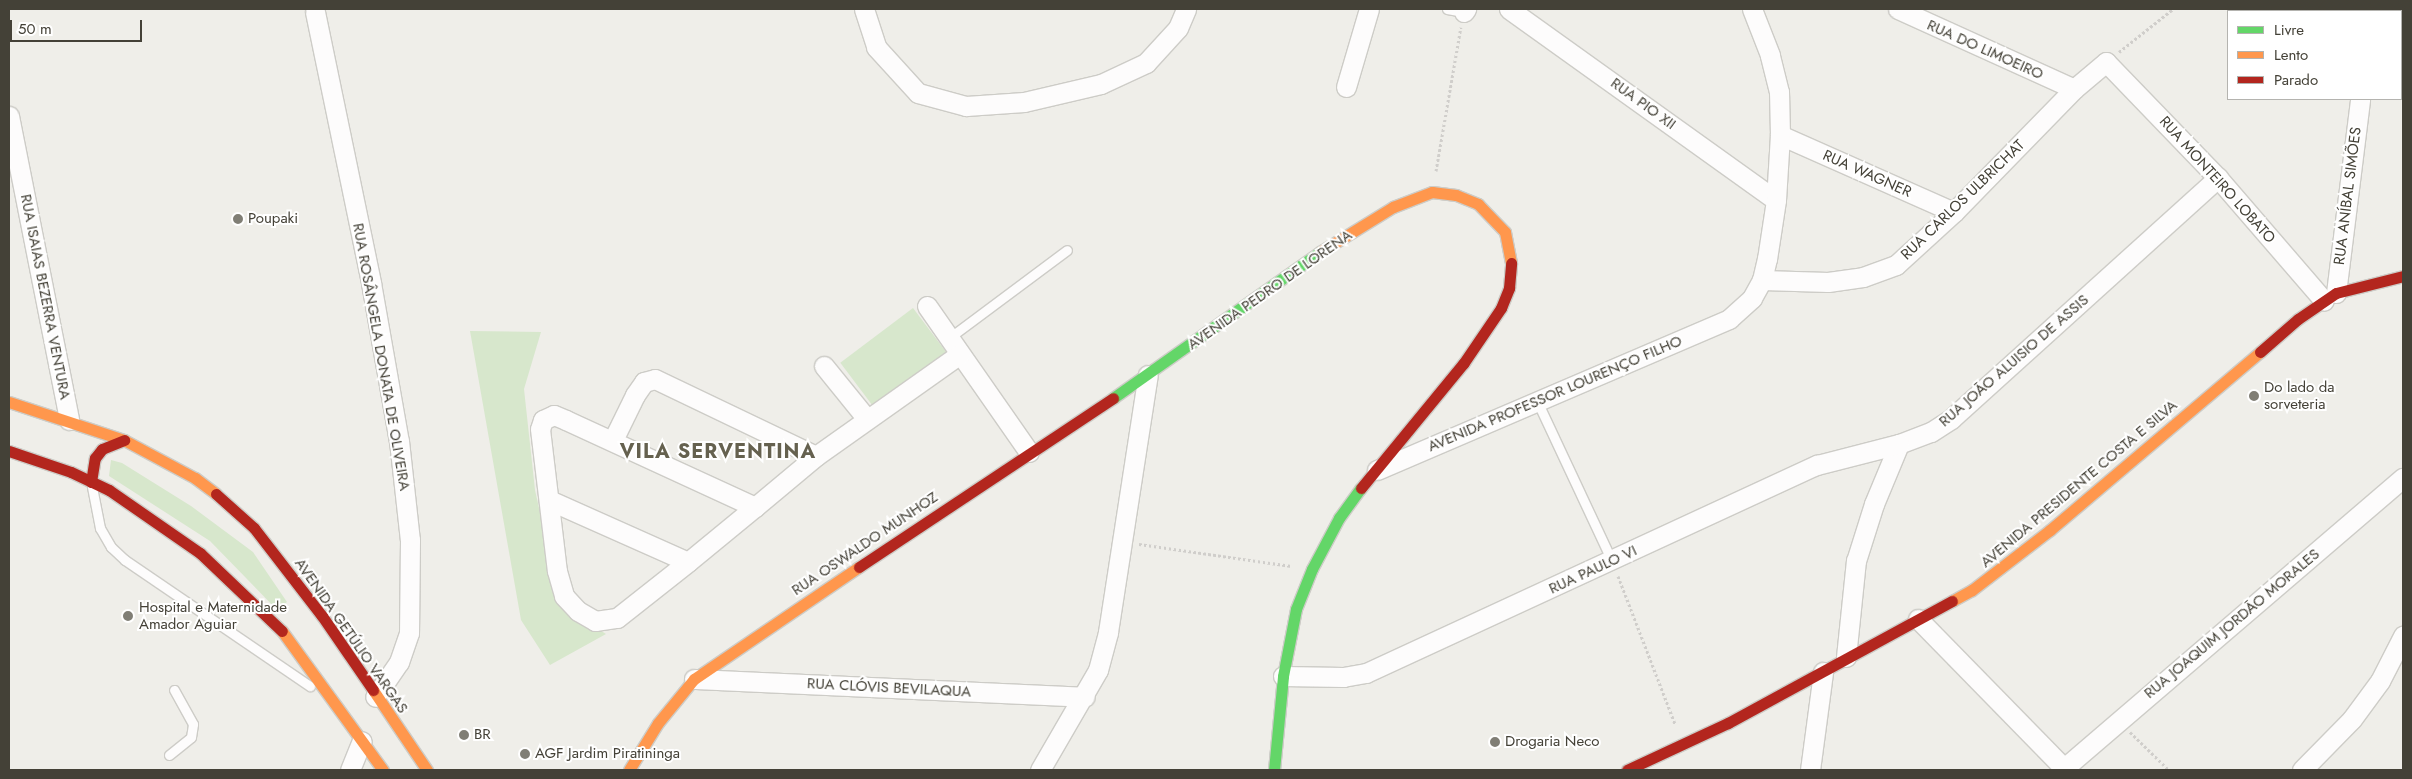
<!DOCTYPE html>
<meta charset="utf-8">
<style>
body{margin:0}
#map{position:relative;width:2412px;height:779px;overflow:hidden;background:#efeee9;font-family:Jost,sans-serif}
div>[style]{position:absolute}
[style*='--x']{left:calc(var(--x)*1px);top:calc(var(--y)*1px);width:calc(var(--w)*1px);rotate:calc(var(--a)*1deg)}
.green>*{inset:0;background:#d7e7cc;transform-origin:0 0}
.path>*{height:3px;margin-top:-1.5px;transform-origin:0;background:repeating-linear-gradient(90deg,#d0cecb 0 2.5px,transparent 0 5px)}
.roads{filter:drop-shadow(1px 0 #cdccc7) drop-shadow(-1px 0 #cdccc7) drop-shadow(0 1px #cdccc7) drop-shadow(0 -1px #cdccc7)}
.lane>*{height:9px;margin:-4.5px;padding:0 4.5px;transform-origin:4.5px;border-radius:4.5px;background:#fdfcfc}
.street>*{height:19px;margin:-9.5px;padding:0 9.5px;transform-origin:9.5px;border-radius:9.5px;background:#fdfcfc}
.fast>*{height:11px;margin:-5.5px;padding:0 5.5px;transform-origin:5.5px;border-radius:5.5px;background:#63d668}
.slow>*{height:11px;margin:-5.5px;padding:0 5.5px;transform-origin:5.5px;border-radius:5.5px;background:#ff974d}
.jam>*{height:11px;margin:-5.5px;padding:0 5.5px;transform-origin:5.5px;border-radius:5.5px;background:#b3261e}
.dots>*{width:14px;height:14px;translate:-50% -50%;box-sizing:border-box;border:2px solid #fff;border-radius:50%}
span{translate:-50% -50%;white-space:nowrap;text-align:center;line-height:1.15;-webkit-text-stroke:4px #fff;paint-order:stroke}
.street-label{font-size:15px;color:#444137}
.poi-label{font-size:15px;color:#444137}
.left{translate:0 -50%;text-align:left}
.district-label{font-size:20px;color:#65614f;font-weight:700;letter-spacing:1px}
.frame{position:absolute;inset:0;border:10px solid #444137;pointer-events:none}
.legend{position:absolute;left:2227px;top:10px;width:175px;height:90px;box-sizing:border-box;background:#fff;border:1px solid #b4b3af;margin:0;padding:6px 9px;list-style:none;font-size:15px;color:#444137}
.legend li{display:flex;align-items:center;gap:10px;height:25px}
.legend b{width:25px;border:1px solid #b4b3af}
.scale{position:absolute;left:10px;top:20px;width:132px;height:22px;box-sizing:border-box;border:2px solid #444137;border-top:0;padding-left:6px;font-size:15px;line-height:18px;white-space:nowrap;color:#444137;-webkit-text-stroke:4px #fff;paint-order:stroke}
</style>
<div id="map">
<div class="green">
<i style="left:913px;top:308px;width:56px;height:91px;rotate:53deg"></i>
<i style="clip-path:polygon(470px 331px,541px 332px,524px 389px,535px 490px,561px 606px,606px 634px,550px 665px,521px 620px)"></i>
<i style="clip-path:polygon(111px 460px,122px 463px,191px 506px,253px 552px,287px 602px,277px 610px,210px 541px,109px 476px)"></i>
</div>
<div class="path">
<i style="--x:2119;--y:52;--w:69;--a:-38.5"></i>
<i style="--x:1436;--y:171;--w:146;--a:-80.2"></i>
<i style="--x:1139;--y:544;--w:154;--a:8.2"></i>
<i style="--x:1618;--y:576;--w:159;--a:68.9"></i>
<i style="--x:2130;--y:732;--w:54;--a:44.3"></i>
</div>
<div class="roads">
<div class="lane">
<i style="--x:1447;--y:9;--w:17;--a:10"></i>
<i style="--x:949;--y:338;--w:147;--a:-36.7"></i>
<i style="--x:1537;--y:401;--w:177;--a:64.9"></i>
<i style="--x:92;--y:487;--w:42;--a:79"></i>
<i style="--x:100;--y:528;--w:22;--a:60"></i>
<i style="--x:111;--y:547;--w:19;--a:43"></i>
<i style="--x:125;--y:560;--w:224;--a:34.3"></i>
<i style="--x:169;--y:755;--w:28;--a:-39"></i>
<i style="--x:191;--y:737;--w:13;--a:-81"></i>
<i style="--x:193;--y:724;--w:39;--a:-119"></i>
</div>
<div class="street">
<i style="--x:864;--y:9;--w:40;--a:72"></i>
<i style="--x:876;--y:47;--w:62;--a:47.6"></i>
<i style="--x:918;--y:93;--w:50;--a:15.2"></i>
<i style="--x:966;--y:106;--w:58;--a:-3.9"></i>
<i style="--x:1024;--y:102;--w:79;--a:-13.2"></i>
<i style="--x:1101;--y:84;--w:50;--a:-25"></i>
<i style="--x:1146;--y:63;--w:47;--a:-47.6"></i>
<i style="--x:1178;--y:28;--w:21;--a:-67"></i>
<i style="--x:1509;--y:9;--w:328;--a:35.6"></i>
<i style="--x:1898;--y:9;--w:193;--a:24.4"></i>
<i style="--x:2261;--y:9;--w:4;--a:34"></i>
<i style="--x:2367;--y:11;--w:2;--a:-63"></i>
<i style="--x:315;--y:12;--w:277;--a:78.3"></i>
<i style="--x:371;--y:283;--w:160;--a:80"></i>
<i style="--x:399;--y:441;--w:100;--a:83.7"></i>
<i style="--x:410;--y:540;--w:93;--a:90.6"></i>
<i style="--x:409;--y:633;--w:31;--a:109"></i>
<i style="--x:399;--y:662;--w:42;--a:124.4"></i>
<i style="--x:1464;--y:12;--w:4;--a:-56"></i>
<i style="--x:1346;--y:87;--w:81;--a:-73.6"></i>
<i style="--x:9;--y:116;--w:310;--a:78.8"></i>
<i style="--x:1780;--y:135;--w:190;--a:23.9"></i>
<i style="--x:1762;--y:280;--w:66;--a:1.7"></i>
<i style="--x:1828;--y:282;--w:35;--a:-8"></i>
<i style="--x:1863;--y:277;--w:35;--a:-20"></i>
<i style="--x:1896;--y:265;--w:79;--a:-42.4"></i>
<i style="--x:1954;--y:212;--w:172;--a:-45.7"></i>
<i style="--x:2074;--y:89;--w:42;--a:-40.2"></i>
<i style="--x:2106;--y:62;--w:161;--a:46"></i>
<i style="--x:2218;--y:178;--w:162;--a:49.2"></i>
<i style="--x:2336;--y:293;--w:195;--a:-82.9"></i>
<i style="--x:927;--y:306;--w:178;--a:55.1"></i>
<i style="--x:824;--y:366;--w:68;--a:50.9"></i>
<i style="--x:613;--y:440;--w:50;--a:-63.9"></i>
<i style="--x:635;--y:395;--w:16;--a:-55"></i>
<i style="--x:644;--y:382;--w:11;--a:-15"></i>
<i style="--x:655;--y:379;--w:178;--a:25.6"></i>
<i style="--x:1377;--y:470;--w:383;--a:-23.2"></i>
<i style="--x:1729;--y:319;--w:31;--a:-42"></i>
<i style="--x:1752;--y:298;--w:21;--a:-61"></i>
<i style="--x:1762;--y:280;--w:22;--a:-77"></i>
<i style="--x:1767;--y:259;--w:60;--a:-81.3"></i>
<i style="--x:1776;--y:200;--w:65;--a:-86.5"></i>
<i style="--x:1780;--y:135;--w:43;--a:-91.3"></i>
<i style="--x:1779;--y:92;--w:38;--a:-104"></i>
<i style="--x:1770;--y:55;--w:49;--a:-111.4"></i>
<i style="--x:549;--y:500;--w:152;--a:24"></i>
<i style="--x:755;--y:507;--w:208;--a:-155.3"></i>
<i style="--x:566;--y:420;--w:13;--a:-157"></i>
<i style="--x:554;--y:415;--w:12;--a:156"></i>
<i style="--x:543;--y:420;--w:9;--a:108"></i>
<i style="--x:540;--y:429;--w:143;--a:83.2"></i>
<i style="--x:557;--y:571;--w:26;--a:74"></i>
<i style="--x:564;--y:596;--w:21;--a:47"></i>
<i style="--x:578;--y:611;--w:20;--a:30"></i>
<i style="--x:595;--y:621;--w:22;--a:-8"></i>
<i style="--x:617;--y:618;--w:90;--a:-38.3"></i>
<i style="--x:688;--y:562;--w:87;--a:-39.4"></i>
<i style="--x:755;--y:507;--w:80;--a:-39.9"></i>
<i style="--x:816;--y:456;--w:176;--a:-35.3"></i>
<i style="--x:1918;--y:619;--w:211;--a:45.6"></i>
<i style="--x:1846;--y:657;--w:97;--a:-84.1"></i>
<i style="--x:1856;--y:561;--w:60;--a:-72.5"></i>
<i style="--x:1874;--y:504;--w:65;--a:-67.4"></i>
<i style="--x:1899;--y:444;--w:34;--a:-21"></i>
<i style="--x:1931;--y:432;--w:24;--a:-33"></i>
<i style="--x:1951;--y:419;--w:360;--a:-42.1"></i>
<i style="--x:1283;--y:676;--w:60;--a:1"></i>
<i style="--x:1343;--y:677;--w:23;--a:-10"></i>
<i style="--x:1366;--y:673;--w:497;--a:-24.8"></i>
<i style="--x:1817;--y:465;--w:85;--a:-14.4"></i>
<i style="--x:694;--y:679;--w:391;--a:2.6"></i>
<i style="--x:350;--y:770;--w:31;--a:-68"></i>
<i style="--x:1040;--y:770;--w:116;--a:-59.9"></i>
<i style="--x:1098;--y:670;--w:39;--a:-75"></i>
<i style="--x:1108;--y:632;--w:260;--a:-81.2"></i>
<i style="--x:1810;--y:770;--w:99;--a:-82.4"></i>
<i style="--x:2062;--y:770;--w:449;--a:-40.6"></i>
<i style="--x:2302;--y:770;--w:71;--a:-45.6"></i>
<i style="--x:2352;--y:719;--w:47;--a:-53.6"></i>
<i style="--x:2380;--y:681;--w:51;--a:-62.9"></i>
</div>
<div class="fast">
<i style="--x:1113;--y:398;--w:253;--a:-35.2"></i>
<i style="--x:1274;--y:770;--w:94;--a:-84.5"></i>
<i style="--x:1283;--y:676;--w:68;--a:-79"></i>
<i style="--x:1296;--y:609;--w:43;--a:-68.2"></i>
<i style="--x:1312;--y:569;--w:58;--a:-62.1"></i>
<i style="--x:1339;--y:518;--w:37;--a:-54"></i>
</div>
<div class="slow">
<i style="--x:1320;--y:252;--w:86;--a:-31.7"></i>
<i style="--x:1393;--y:207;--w:42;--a:-21"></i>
<i style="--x:1432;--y:192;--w:24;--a:7"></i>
<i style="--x:1456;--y:195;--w:24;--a:22"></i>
<i style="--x:1478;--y:204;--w:39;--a:46"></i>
<i style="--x:1505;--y:232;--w:32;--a:79"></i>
<i style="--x:9;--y:402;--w:121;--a:18.3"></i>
<i style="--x:124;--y:440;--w:81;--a:28.2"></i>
<i style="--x:195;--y:478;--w:26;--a:37"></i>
<i style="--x:1952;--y:601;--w:23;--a:-29"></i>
<i style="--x:1972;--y:590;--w:98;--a:-37.6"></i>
<i style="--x:2050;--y:530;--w:275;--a:-40.3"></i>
<i style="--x:282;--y:631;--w:172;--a:54"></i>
<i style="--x:373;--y:690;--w:97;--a:56"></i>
<i style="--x:629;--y:770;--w:55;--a:-58.3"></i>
<i style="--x:658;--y:723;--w:57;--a:-50.7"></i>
<i style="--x:694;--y:679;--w:199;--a:-34.2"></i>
</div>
<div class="jam">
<i style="--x:2260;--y:352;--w:50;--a:-41"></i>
<i style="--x:2298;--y:319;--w:46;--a:-34.4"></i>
<i style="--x:2336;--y:293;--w:69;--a:-14.2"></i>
<i style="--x:9;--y:451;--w:65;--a:18.7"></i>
<i style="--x:71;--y:472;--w:42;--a:25.3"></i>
<i style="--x:109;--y:490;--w:111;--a:34.7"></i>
<i style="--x:200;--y:553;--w:113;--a:43.6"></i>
<i style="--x:91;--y:482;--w:24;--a:-81"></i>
<i style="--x:95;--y:458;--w:11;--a:-52"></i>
<i style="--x:102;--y:449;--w:24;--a:-22"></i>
<i style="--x:1361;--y:488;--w:161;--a:-50.6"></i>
<i style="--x:1463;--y:364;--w:68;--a:-55.8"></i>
<i style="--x:1501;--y:308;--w:22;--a:-68"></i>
<i style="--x:1509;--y:288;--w:25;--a:-85"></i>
<i style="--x:216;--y:494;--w:51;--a:41.8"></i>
<i style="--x:254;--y:528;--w:111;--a:52.3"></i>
<i style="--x:322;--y:616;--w:90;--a:55.4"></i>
<i style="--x:859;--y:567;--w:305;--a:-33.6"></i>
<i style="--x:1627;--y:770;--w:111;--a:-25"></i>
<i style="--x:1728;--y:723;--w:255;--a:-28.6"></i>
</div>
</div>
<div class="dots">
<i style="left:238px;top:219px;background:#807e75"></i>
<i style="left:2254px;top:396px;background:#807e75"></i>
<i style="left:128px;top:616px;background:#807e75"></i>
<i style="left:464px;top:735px;background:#807e75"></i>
<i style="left:1495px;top:742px;background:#807e75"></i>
<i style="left:525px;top:754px;background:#807e75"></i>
</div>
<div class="street-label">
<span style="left:1985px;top:50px;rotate:24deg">RUA DO LIMOEIRO</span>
<span style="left:1643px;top:104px;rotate:36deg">RUA PIO XII</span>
<span style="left:1867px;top:174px;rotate:24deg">RUA WAGNER</span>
<span style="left:2217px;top:180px;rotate:48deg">RUA MONTEIRO LOBATO</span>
<span style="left:2348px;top:196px;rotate:-83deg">RUA ANÍBAL SIMÕES</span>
<span style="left:1963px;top:200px;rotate:-44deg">RUA CARLOS ULBRICHAT</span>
<span style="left:1270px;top:290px;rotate:-35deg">AVENIDA PEDRO DE LORENA</span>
<span style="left:45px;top:297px;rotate:79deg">RUA ISAIAS BEZERRA VENTURA</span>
<span style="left:381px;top:357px;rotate:80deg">RUA ROSÂNGELA DONATA DE OLIVEIRA</span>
<span style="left:2014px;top:361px;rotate:-41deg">RUA JOÃO ALUISIO DE ASSIS</span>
<span style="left:1555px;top:394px;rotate:-23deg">AVENIDA PROFESSOR LOURENÇO FILHO</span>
<span style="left:2079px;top:484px;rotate:-40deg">AVENIDA PRESIDENTE COSTA E SILVA</span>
<span style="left:865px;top:544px;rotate:-34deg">RUA OSWALDO MUNHOZ</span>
<span style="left:1593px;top:570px;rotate:-25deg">RUA PAULO VI</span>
<span style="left:2232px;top:624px;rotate:-40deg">RUA JOAQUIM JORDÃO MORALES</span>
<span style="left:351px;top:636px;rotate:55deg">AVENIDA GETÚLIO VARGAS</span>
<span style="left:889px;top:688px;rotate:3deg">RUA CLÓVIS BEVILAQUA</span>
</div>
<div class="poi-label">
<span class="left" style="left:248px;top:219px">Poupaki</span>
<span class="left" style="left:2264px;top:396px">Do lado da<br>sorveteria</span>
<span class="left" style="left:139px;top:616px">Hospital e Maternidade<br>Amador Aguiar</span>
<span class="left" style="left:474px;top:735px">BR</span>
<span class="left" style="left:1505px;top:742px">Drogaria Neco</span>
<span class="left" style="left:535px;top:754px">AGF Jardim Piratininga</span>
</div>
<div class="district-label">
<span style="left:718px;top:451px">VILA SERVENTINA</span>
</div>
<div class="frame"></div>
<ul class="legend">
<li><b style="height:6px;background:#63d668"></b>Livre</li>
<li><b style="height:6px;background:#ff974d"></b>Lento</li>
<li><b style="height:6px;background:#b3261e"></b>Parado</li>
</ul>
<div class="scale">50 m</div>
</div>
